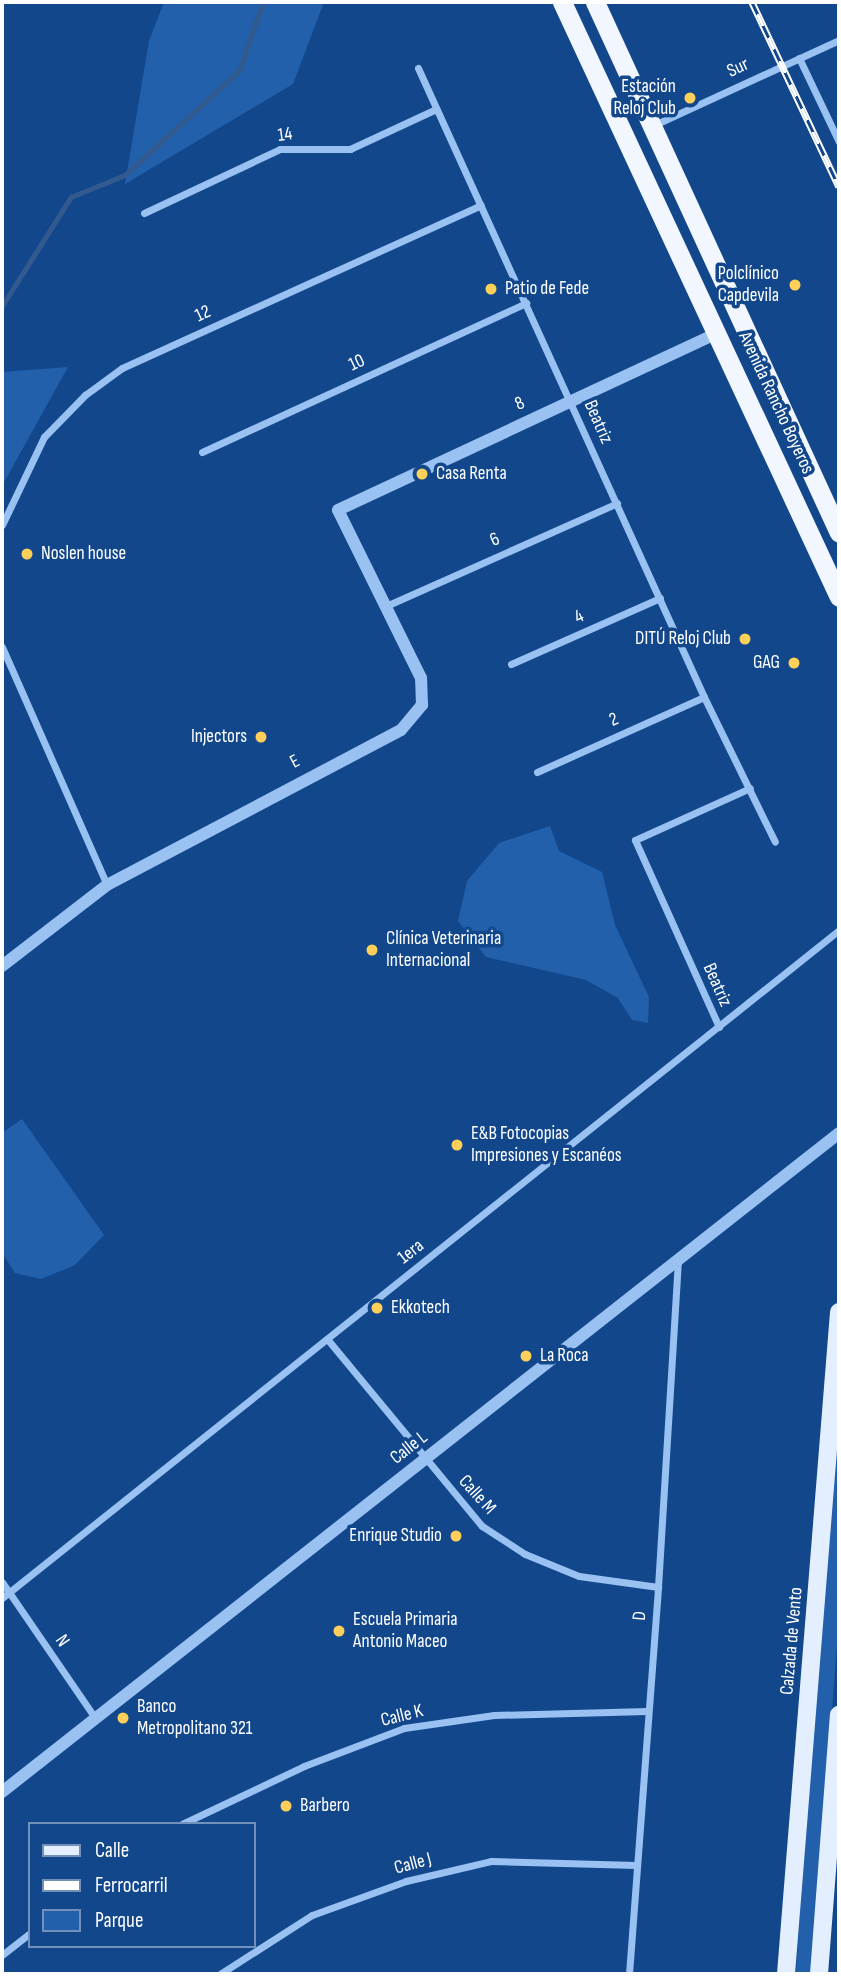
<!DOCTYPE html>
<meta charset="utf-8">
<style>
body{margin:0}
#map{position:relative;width:841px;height:1976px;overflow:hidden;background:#12478c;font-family:"Sofia Sans Condensed",sans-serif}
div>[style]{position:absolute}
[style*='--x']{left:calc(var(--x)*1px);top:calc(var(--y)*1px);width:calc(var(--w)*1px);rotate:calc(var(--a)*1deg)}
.green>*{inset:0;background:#2360ab}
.stream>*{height:4.5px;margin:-2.25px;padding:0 2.25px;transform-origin:2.25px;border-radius:2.25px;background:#335a8e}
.minor>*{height:7px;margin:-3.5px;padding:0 3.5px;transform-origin:3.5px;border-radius:3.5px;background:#99c1f1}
.tertiary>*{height:12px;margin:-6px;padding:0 6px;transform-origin:6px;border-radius:6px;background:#99c1f1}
.primary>*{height:18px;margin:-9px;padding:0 9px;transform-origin:9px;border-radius:9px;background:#e3eeff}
.trunk>*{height:19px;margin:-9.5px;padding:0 9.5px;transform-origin:9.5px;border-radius:9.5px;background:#f1f6ff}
.rail>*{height:7px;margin-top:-3.5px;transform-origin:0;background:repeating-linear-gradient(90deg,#12478c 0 13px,#fff 0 26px);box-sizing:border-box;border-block:2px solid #fff}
.dots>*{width:19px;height:19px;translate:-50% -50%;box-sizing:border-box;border:4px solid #12478c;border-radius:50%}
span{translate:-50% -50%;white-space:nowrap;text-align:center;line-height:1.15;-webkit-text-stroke:7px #12478c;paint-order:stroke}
.street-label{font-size:19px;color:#fff}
.poi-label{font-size:19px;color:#fff}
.right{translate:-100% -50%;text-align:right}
.left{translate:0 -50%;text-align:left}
.frame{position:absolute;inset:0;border:4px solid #fff;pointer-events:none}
.legend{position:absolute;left:28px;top:1822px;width:228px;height:126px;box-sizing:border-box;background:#12478c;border:2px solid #7191ba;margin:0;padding:9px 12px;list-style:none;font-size:21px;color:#fff}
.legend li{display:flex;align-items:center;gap:14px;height:35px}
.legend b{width:35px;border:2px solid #7191ba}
</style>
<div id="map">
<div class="green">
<i style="clip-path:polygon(164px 2px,324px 2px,293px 84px,125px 184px,149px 41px)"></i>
<i style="clip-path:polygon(68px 367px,2px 486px,2px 372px)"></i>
<i style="clip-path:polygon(550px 826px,559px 851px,602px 872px,615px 925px,649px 997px,648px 1023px,632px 1020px,618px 998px,586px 980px,486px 957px,458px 921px,467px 881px,499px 843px)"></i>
<i style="clip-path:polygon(22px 1119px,104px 1235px,75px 1265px,41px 1279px,15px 1273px,2px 1253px,2px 1133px)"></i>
<i style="clip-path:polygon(839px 1376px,839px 1618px,812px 1974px,796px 1974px,821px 1575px)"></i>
</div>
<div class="stream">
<i style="--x:2;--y:306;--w:129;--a:-57.7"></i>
<i style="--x:71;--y:197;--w:58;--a:-22.2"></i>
<i style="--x:125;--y:175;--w:154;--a:-42.4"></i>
<i style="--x:239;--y:71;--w:73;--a:-70.8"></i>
</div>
<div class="minor">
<i style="--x:799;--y:58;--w:93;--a:64.5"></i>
<i style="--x:418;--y:68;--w:691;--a:65.55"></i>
<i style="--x:704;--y:697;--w:161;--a:63.9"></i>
<i style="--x:652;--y:126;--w:206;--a:-24.7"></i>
<i style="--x:144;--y:213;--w:150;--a:-25.2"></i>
<i style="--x:280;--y:149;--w:70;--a:0"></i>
<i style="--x:350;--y:149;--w:95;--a:-24.9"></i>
<i style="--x:202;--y:452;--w:357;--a:-24.7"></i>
<i style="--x:2;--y:525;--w:98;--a:-64.5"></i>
<i style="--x:44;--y:437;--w:59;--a:-45.7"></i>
<i style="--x:85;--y:395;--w:46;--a:-36.1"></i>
<i style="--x:122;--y:368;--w:394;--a:-24.4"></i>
<i style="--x:386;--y:606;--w:253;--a:-24"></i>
<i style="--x:2;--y:647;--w:260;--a:66.2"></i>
<i style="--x:511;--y:664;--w:163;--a:-23.9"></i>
<i style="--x:537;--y:772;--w:183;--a:-24.2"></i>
<i style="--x:719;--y:1027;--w:205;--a:-114.2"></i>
<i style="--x:635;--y:840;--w:126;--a:-24.3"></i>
<i style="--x:328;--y:1340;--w:241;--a:50.4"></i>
<i style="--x:482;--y:1526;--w:51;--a:33.1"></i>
<i style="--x:525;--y:1554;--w:58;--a:22.2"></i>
<i style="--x:579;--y:1576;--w:80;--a:7.9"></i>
<i style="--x:2;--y:1582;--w:165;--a:55.6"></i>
<i style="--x:2;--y:1598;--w:1071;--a:-38.59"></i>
<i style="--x:182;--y:1824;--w:135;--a:-25.4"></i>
<i style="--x:304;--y:1766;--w:107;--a:-20.8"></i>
<i style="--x:404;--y:1728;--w:91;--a:-8.2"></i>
<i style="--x:494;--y:1715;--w:153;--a:-1.5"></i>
<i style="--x:2;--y:1955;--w:36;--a:-38"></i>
<i style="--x:220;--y:1974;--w:109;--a:-32.7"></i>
<i style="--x:312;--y:1915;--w:100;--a:-19.9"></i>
<i style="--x:406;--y:1881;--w:87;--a:-13.2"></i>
<i style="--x:491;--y:1861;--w:145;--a:1.6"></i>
<i style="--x:629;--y:1974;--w:388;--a:-85.7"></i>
<i style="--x:658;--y:1587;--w:328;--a:-86.5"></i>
</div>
<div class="tertiary">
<i style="--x:2;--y:966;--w:133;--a:-37.6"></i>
<i style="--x:107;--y:885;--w:332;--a:-27.8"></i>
<i style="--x:401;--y:730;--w:33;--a:-50"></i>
<i style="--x:422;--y:705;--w:27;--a:-92"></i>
<i style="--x:421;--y:678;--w:187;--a:-116.3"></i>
<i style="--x:338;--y:510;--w:419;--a:-25"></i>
<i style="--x:2;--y:1792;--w:1065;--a:-38.21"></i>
</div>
<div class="primary">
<i style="--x:786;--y:1974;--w:664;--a:-85.42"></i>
<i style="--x:819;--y:1974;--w:260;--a:-85.6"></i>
</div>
<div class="trunk">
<i style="--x:562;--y:2;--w:656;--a:65.04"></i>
<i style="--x:595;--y:2;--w:584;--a:65.32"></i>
</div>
<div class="rail">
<i style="--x:752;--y:2;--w:204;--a:64.8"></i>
</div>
<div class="dots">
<i style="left:690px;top:98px;background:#ffd059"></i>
<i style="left:795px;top:285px;background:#ffd059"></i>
<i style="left:491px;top:289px;background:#ffd059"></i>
<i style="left:422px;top:474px;background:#ffd059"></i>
<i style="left:27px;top:554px;background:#ffd059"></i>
<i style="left:745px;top:639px;background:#ffd059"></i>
<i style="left:794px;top:663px;background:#ffd059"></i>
<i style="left:261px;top:737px;background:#ffd059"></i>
<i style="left:372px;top:950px;background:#ffd059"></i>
<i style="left:457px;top:1145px;background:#ffd059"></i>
<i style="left:377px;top:1308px;background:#ffd059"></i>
<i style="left:526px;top:1356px;background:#ffd059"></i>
<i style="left:456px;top:1536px;background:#ffd059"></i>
<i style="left:339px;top:1631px;background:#ffd059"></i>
<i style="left:123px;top:1718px;background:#ffd059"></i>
<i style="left:286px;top:1806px;background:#ffd059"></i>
</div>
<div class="street-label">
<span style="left:738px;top:68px;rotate:-25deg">Sur</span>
<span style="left:285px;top:135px;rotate:-7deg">14</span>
<span style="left:203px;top:314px;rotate:-25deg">12</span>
<span style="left:357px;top:363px;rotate:-25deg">10</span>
<span style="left:776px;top:403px;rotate:65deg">Avenida Rancho Boyeros</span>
<span style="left:520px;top:404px;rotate:-25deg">8</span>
<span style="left:598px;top:422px;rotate:66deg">Beatriz</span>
<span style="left:495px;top:540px;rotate:-24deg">6</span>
<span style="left:579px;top:617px;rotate:-24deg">4</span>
<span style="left:614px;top:720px;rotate:-24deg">2</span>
<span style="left:295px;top:762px;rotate:-28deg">E</span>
<span style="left:717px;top:985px;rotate:66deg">Beatriz</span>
<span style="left:411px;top:1252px;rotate:-38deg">1era</span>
<span style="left:409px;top:1448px;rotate:-38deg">Calle L</span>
<span style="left:477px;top:1495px;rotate:48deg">Calle M</span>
<span style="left:640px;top:1616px;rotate:-85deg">D</span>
<span style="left:62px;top:1641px;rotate:56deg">N</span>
<span style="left:792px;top:1641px;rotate:-85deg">Calzada de Vento</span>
<span style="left:402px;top:1716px;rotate:-14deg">Calle K</span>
<span style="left:413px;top:1864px;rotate:-15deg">Calle J</span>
</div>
<div class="poi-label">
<span class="right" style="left:676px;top:98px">Estación<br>Reloj Club</span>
<span class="right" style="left:779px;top:285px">Polclínico<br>Capdevila</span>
<span class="left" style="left:505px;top:289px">Patio de Fede</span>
<span class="left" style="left:436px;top:474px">Casa Renta</span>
<span class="left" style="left:41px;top:554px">Noslen house</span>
<span class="right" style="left:731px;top:639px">DITÚ Reloj Club</span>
<span class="right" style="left:780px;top:663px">GAG</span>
<span class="right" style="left:247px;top:737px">Injectors</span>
<span class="left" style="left:386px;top:950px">Clínica Veterinaria<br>Internacional</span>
<span class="left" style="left:471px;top:1145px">E&amp;B Fotocopias<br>Impresiones y Escanéos</span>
<span class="left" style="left:391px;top:1308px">Ekkotech</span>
<span class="left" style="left:540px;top:1356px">La Roca</span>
<span class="right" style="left:442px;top:1536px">Enrique Studio</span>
<span class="left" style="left:353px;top:1631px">Escuela Primaria<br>Antonio Maceo</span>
<span class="left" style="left:137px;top:1718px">Banco<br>Metropolitano 321</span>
<span class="left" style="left:300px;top:1806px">Barbero</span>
</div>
<div class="frame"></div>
<ul class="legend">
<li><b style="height:9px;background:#e3eeff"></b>Calle</li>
<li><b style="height:9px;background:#fff"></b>Ferrocarril</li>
<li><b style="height:19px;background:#2360ab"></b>Parque</li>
</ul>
</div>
